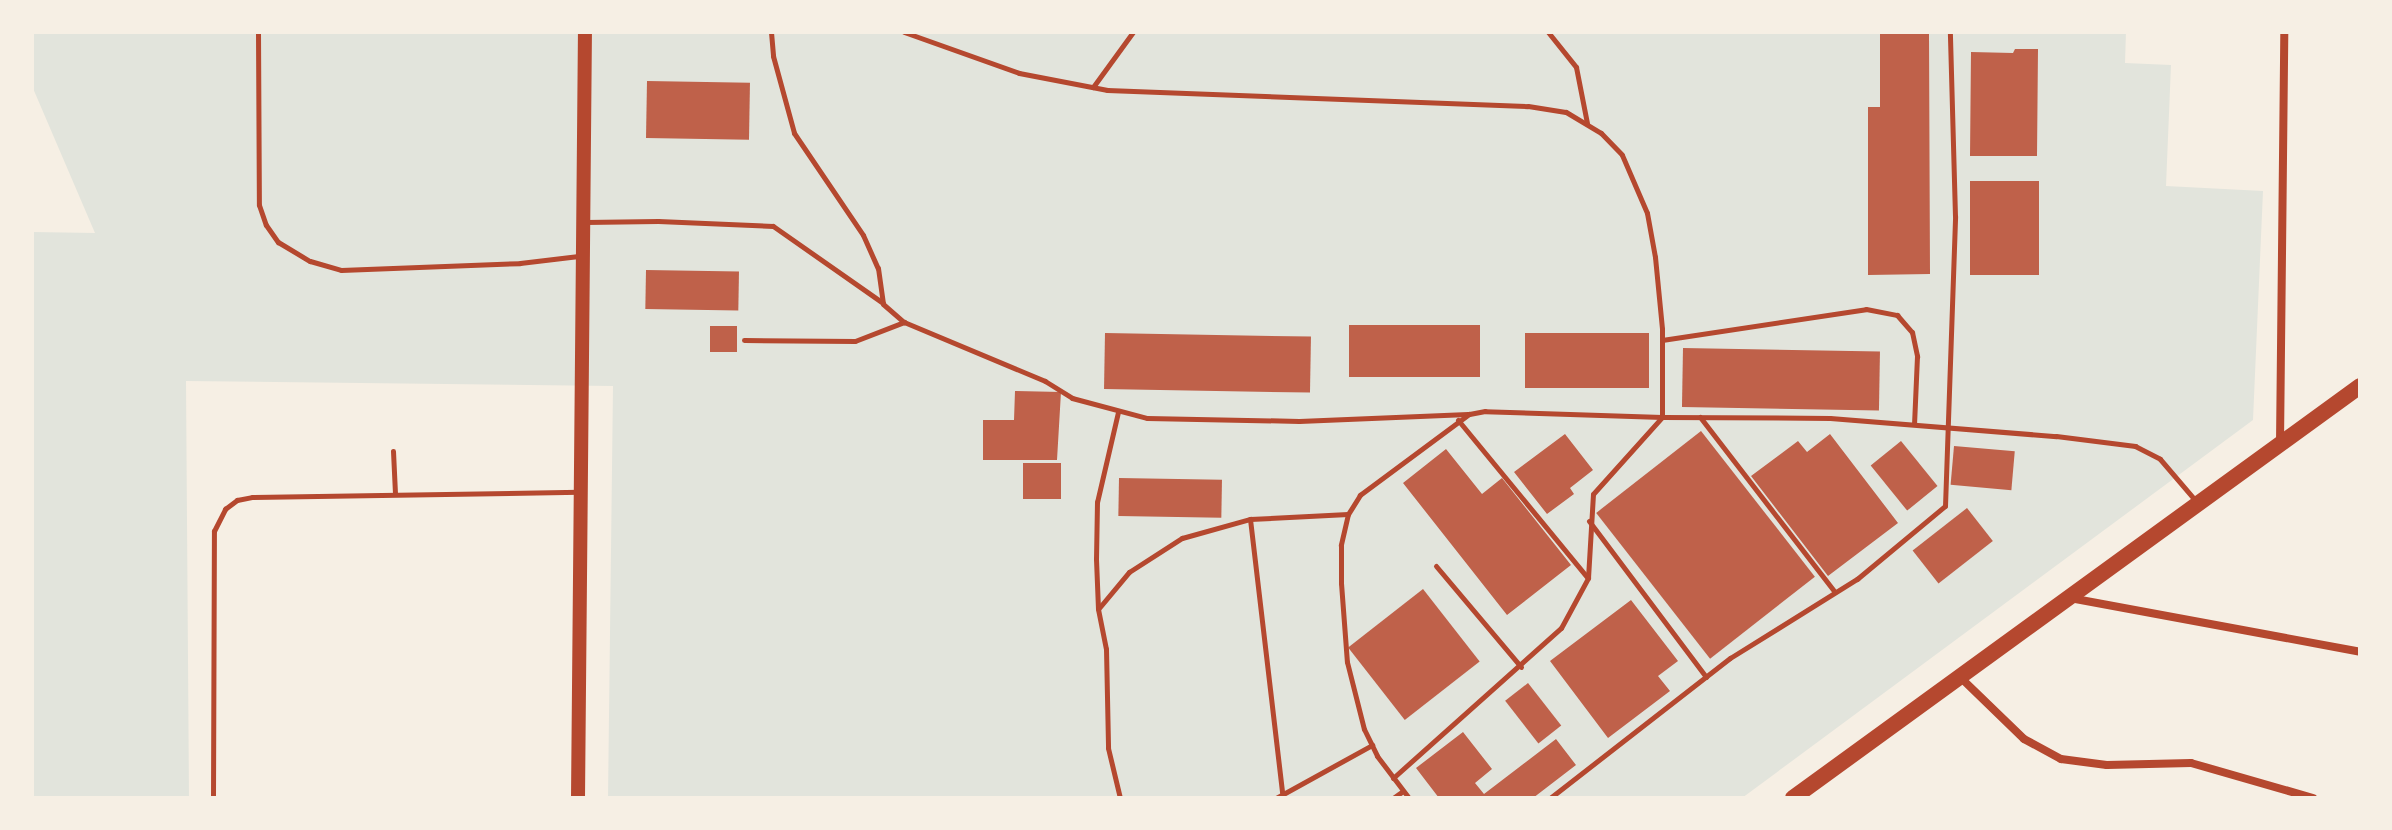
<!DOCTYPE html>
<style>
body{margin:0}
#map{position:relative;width:2392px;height:830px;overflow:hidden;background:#f6efe4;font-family:Merriweather,serif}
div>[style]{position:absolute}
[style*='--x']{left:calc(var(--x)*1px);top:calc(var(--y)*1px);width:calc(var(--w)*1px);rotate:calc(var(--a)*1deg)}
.green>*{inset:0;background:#e2e4dc}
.building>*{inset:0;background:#bf614a;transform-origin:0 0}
.service>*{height:5px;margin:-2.5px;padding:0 2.5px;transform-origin:2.5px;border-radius:2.5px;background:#b5482f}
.minor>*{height:8px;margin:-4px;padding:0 4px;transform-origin:4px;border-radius:4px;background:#b5482f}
.tertiary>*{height:14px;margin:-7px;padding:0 7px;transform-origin:7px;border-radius:7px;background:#b5482f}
.primary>*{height:16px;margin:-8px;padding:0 8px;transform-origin:8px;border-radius:8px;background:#b5482f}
span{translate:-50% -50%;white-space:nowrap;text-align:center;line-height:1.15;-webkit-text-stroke:8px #f6efe4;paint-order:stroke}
.frame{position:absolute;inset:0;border:34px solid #f6efe4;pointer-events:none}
</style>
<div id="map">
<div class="green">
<i style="clip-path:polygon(32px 32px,2126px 32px,2125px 63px,2171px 65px,2166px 186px,2263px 191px,2253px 420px,1742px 798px,608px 798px,613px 386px,186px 381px,189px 798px,32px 798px,32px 232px,95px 233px,32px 86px)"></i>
</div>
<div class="building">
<i style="clip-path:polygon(1880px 32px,1929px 32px,1930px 274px,1868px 275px,1868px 107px,1880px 107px)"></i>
<i style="clip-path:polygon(2015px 49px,2038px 49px,2037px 156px,1970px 156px,1971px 52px,2013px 53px)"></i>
<i style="left:647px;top:81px;width:103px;height:57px;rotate:1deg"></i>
<i style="left:1970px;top:181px;width:69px;height:94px"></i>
<i style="left:646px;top:270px;width:93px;height:39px;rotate:1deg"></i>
<i style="left:1349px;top:325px;width:131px;height:52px"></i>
<i style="left:710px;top:326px;width:27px;height:26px"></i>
<i style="left:1105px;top:333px;width:206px;height:56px;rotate:1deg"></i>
<i style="left:1525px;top:333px;width:124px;height:55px"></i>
<i style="left:1683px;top:348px;width:197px;height:59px;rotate:1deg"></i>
<i style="clip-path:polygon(1015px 391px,1061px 392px,1057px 460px,983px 460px,983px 420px,1014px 420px)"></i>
<i style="left:1701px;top:431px;width:185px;height:133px;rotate:52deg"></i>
<i style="clip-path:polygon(1565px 434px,1593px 470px,1570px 488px,1574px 494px,1547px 514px,1514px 472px)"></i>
<i style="clip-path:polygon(1830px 434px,1898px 523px,1828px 576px,1751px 476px,1798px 441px,1807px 452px)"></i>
<i style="left:1901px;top:441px;width:58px;height:39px;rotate:51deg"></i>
<i style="left:1954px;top:446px;width:61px;height:39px;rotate:5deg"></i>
<i style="clip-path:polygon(1446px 449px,1482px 494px,1502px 478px,1571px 565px,1507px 615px,1403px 483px)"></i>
<i style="left:1023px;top:463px;width:38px;height:36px"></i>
<i style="left:1119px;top:478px;width:103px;height:38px;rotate:1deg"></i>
<i style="left:1967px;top:508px;width:42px;height:69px;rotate:52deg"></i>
<i style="left:1423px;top:589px;width:92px;height:95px;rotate:52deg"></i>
<i style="clip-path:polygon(1631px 600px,1678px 661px,1658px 676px,1670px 691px,1608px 738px,1550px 661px)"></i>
<i style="left:1528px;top:683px;width:54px;height:29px;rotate:52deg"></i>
<i style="clip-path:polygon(1463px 732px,1492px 769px,1475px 783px,1484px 794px,1556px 739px,1576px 765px,1533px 798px,1439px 798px,1416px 768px)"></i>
</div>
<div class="service">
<i style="--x:258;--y:32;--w:173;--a:89.7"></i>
<i style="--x:259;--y:205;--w:21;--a:71"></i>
<i style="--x:266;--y:225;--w:21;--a:55"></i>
<i style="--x:278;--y:242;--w:37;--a:31"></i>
<i style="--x:310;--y:261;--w:32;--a:16"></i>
<i style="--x:341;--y:270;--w:179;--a:-2.2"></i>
<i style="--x:520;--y:263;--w:59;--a:-6.8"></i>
<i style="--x:771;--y:32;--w:24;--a:85"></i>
<i style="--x:773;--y:56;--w:80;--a:74.7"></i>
<i style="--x:794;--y:133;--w:123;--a:55.9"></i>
<i style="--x:863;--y:235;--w:36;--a:66"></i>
<i style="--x:878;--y:268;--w:36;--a:82"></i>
<i style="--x:883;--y:304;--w:28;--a:41"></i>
<i style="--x:904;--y:322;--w:153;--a:22.7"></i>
<i style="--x:1045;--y:381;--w:32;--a:32"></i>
<i style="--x:1072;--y:398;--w:78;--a:14.9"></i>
<i style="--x:1147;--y:418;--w:152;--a:1.1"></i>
<i style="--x:1299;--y:421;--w:169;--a:-2.4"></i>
<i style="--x:904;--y:32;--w:122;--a:19.6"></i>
<i style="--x:1019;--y:73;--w:90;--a:10.9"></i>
<i style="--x:1107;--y:90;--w:421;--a:2.2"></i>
<i style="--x:1528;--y:106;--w:38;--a:9"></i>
<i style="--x:1566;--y:112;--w:41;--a:31"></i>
<i style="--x:1601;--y:133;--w:30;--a:46"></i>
<i style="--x:1622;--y:155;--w:63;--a:66.7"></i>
<i style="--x:1647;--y:213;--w:45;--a:79.7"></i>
<i style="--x:1655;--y:257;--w:72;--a:84.4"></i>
<i style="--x:1662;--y:329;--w:88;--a:90"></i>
<i style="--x:1662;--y:417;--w:177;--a:-178.1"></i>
<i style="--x:1485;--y:411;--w:16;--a:169"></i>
<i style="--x:1469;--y:414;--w:136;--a:143.4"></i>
<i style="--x:1360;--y:495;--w:22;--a:122"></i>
<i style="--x:1348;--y:514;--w:32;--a:103"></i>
<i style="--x:1341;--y:545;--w:38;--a:90"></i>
<i style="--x:1341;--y:583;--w:79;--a:85.7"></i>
<i style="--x:1347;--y:662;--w:69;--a:75.8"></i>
<i style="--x:1364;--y:729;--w:30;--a:64"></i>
<i style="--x:1377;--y:756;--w:53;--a:52.7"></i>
<i style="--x:1548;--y:32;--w:45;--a:51.3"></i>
<i style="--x:1576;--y:67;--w:57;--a:78.9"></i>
<i style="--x:1093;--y:87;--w:68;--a:-54"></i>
<i style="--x:585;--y:222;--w:73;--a:-0.8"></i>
<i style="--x:658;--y:221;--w:115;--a:2.5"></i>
<i style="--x:773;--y:226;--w:134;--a:35"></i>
<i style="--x:744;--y:340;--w:111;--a:0.5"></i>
<i style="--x:855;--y:341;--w:53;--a:-21.2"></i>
<i style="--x:1662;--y:340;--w:206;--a:-8.6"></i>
<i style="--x:1866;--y:309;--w:32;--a:11"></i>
<i style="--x:1897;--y:315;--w:23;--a:49"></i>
<i style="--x:1912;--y:332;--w:25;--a:78"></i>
<i style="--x:1917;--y:356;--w:68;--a:92.5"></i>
<i style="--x:1118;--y:412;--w:92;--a:103.1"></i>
<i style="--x:1097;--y:502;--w:57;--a:91"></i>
<i style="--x:1096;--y:559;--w:50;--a:87.7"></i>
<i style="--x:1098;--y:609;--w:41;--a:78.7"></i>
<i style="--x:1106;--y:649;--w:99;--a:88.8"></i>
<i style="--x:1108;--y:748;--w:51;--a:76.5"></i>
<i style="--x:1700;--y:417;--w:221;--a:52.4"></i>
<i style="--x:1458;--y:420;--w:203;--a:50.6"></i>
<i style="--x:393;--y:451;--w:43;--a:87.3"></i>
<i style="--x:1250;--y:519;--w:276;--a:83.3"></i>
<i style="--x:1589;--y:521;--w:195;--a:53.1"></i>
<i style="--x:1436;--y:566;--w:132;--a:49.9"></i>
<i style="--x:1099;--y:608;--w:47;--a:-50.2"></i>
<i style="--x:1129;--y:572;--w:63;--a:-32.7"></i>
<i style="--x:1182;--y:538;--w:71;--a:-15.6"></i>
<i style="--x:1250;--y:519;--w:98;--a:-2.9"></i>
<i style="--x:1393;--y:778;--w:225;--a:-41.8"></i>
<i style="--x:1561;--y:628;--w:57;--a:-61.6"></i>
<i style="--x:1588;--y:578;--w:84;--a:-86.6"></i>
<i style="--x:1593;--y:494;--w:103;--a:-48.1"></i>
<i style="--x:1662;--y:417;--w:168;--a:0.3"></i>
<i style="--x:1830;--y:418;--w:227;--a:4.6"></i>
<i style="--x:2056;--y:436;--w:80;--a:7.2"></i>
<i style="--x:2135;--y:446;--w:28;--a:27"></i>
<i style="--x:2160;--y:459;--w:55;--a:49.4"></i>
<i style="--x:213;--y:798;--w:267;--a:-89.8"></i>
<i style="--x:214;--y:531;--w:25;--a:-63"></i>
<i style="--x:225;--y:509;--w:15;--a:-37"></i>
<i style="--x:237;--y:500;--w:15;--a:-11"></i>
<i style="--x:252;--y:497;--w:328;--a:-0.9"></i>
<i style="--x:1276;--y:798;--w:110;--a:-28.9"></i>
<i style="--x:1393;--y:798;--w:12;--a:-35"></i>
<i style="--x:1550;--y:798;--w:228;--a:-37.9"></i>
<i style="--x:1730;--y:658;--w:150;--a:-31.9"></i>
<i style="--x:1857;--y:579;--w:114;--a:-39.7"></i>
<i style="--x:1945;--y:506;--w:290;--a:-88"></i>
<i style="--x:1955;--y:216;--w:184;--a:-91.6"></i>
</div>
<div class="minor">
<i style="--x:2280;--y:444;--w:412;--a:-89.4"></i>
<i style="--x:2070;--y:598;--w:295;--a:10.5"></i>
<i style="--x:1960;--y:677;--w:89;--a:44.1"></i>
<i style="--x:2024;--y:739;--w:42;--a:28.4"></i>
<i style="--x:2061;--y:759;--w:46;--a:7.4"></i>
<i style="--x:2107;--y:765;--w:84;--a:-1.4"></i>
<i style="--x:2191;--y:763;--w:127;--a:16"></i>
</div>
<div class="tertiary">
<i style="--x:578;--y:798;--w:766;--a:-89.48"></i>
</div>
<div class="primary">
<i style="--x:1793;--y:798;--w:701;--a:-36"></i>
</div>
<div class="frame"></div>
</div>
